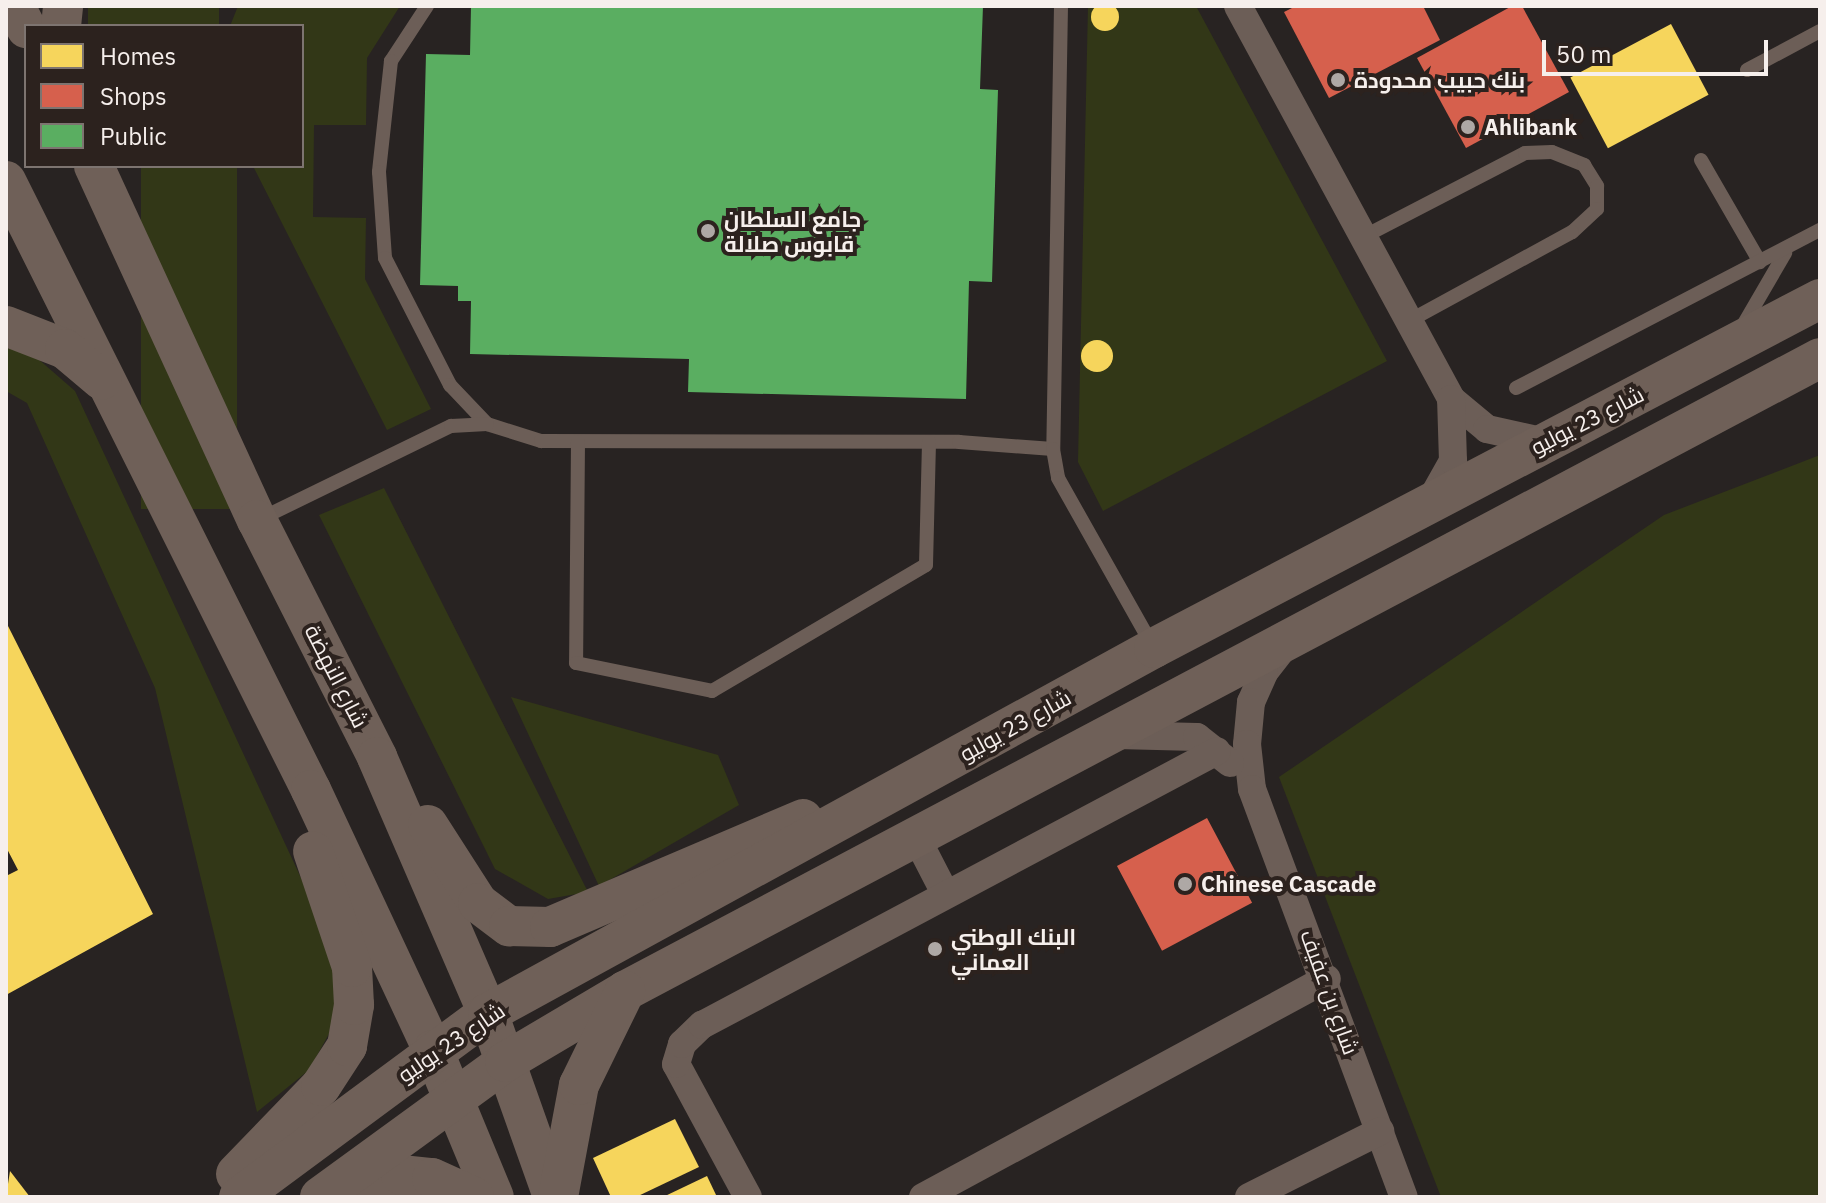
<!DOCTYPE html>
<meta charset="utf-8">
<style>
body{margin:0}
#map{position:relative;width:1826px;height:1203px;overflow:hidden;background:#282322;font-family:"IBM Plex Sans",Cairo,sans-serif}
div>[style]{position:absolute}
[style*='--x']{left:calc(var(--x)*1px);top:calc(var(--y)*1px);width:calc(var(--w)*1px);rotate:calc(var(--a)*1deg)}
.green>*{inset:0;background:#323717;transform-origin:0 0}
.homes>*{inset:0;background:#f6d55c;transform-origin:0 0}
.round{border-radius:50%}
.shops>*{inset:0;background:#d6604d;transform-origin:0 0}
.public>*{inset:0;background:#5aae61}
.lane>*{height:14px;margin:-7px;padding:0 7px;transform-origin:7px;border-radius:7px;background:#6c5e57}
.street>*{height:28px;margin:-14px;padding:0 14px;transform-origin:14px;border-radius:14px;background:#6c5e57}
.secondary>*{height:40px;margin:-20px;padding:0 20px;transform-origin:20px;border-radius:20px;background:#6f6058}
.dots>*{width:22px;height:22px;translate:-50% -50%;box-sizing:border-box;border:4px solid #2c221e;border-radius:50%}
span{translate:-50% -50%;white-space:nowrap;text-align:center;line-height:1.15;-webkit-text-stroke:8px #2c221e;paint-order:stroke}
.poi-label{font-size:22px;color:#f6efec;font-weight:700}
.left{translate:0 -50%;text-align:left}
.street-label{font-size:22px;color:#f6efec}
.frame{position:absolute;inset:0;border:8px solid #f6efec;pointer-events:none}
.legend{position:absolute;left:24px;top:24px;width:280px;height:144px;box-sizing:border-box;background:#2c221e;border:2px solid #7d7470;margin:0;padding:10px 14px;list-style:none;font-size:24px;color:#f6efec}
.legend li{display:flex;align-items:center;gap:16px;height:40px}
.legend b{width:40px;border:2px solid #7d7470}
.scale{position:absolute;left:1542px;top:40px;width:226px;height:36px;box-sizing:border-box;border:4px solid #f6efec;border-top:0;padding-left:10px;font-size:24px;line-height:28px;white-space:nowrap;color:#f6efec;-webkit-text-stroke:6px #2c221e;paint-order:stroke}
</style>
<div id="map">
<div class="green">
<i style="left:88px;top:6px;width:131px;height:20px"></i>
<i style="clip-path:polygon(238px 6px,400px 6px,367px 58px,366px 125px,314px 125px,313px 217px,366px 218px,365px 279px,431px 409px,387px 430px,253px 166px,302px 166px,302px 26px,230px 26px)"></i>
<i style="clip-path:polygon(1088px 6px,1196px 6px,1387px 361px,1103px 511px,1078px 462px)"></i>
<i style="left:141px;top:166px;width:96px;height:343px"></i>
<i style="clip-path:polygon(6px 348px,29px 351px,75px 391px,340px 962px,336px 1021px,309px 1070px,257px 1112px,155px 688px,27px 403px,6px 391px)"></i>
<i style="clip-path:polygon(1820px 455px,1820px 1197px,1441px 1197px,1279px 777px,1664px 515px)"></i>
<i style="clip-path:polygon(384px 488px,588px 892px,548px 899px,495px 869px,319px 515px)"></i>
<i style="clip-path:polygon(511px 697px,718px 755px,739px 805px,599px 886px)"></i>
</div>
<div class="homes">
<i class="round" style="left:1091px;top:3px;width:28px;height:28px"></i>
<i style="left:1671px;top:24px;width:80px;height:114px;rotate:62deg"></i>
<i class="round" style="left:1081px;top:340px;width:32px;height:32px"></i>
<i style="clip-path:polygon(6px 622px,153px 914px,6px 995px,6px 876px,18px 870px,6px 847px)"></i>
<i style="clip-path:polygon(675px 1119px,699px 1167px,636px 1197px,611px 1197px,593px 1158px)"></i>
<i style="clip-path:polygon(10px 1171px,30px 1197px,6px 1197px)"></i>
<i style="clip-path:polygon(707px 1176px,717px 1197px,663px 1197px)"></i>
</div>
<div class="shops">
<i style="clip-path:polygon(1296px 6px,1423px 6px,1440px 40px,1329px 98px,1284px 12px)"></i>
<i style="clip-path:polygon(1512px 6px,1522px 6px,1569px 92px,1466px 148px,1417px 58px)"></i>
<i style="left:1207px;top:818px;width:96px;height:102px;rotate:62deg"></i>
</div>
<div class="public">
<i style="clip-path:polygon(471px 6px,983px 6px,980px 89px,998px 90px,992px 282px,969px 281px,966px 399px,688px 392px,689px 359px,470px 354px,471px 301px,458px 301px,458px 286px,420px 285px,426px 54px,470px 55px)"></i>
</div>
<div class="lane">
<i style="--x:427;--y:6;--w:66;--a:123.2"></i>
<i style="--x:391;--y:61;--w:112;--a:96.2"></i>
<i style="--x:379;--y:172;--w:86;--a:86"></i>
<i style="--x:385;--y:258;--w:143;--a:62.9"></i>
<i style="--x:450;--y:385;--w:54;--a:46.5"></i>
<i style="--x:487;--y:424;--w:57;--a:17.5"></i>
<i style="--x:541;--y:441;--w:418;--a:0.1"></i>
<i style="--x:959;--y:442;--w:94;--a:4.3"></i>
<i style="--x:1061;--y:6;--w:443;--a:91"></i>
<i style="--x:1053;--y:449;--w:29;--a:80"></i>
<i style="--x:1058;--y:478;--w:192;--a:60.6"></i>
<i style="--x:1747;--y:70;--w:83;--a:-28.1"></i>
<i style="--x:1701;--y:160;--w:118;--a:60"></i>
<i style="--x:1363;--y:237;--w:182;--a:-27.4"></i>
<i style="--x:1525;--y:153;--w:27;--a:-2"></i>
<i style="--x:1552;--y:152;--w:35;--a:22"></i>
<i style="--x:1584;--y:165;--w:25;--a:58"></i>
<i style="--x:1597;--y:186;--w:23;--a:90"></i>
<i style="--x:1597;--y:209;--w:34;--a:137"></i>
<i style="--x:1572;--y:232;--w:186;--a:151.4"></i>
<i style="--x:1742;--y:327;--w:86;--a:-59.8"></i>
<i style="--x:1516;--y:388;--w:343;--a:-27.5"></i>
<i style="--x:578;--y:442;--w:221;--a:90.5"></i>
<i style="--x:576;--y:663;--w:139;--a:11.6"></i>
<i style="--x:712;--y:691;--w:248;--a:-30.5"></i>
<i style="--x:926;--y:565;--w:123;--a:-88.6"></i>
<i style="--x:258;--y:520;--w:215;--a:-26"></i>
<i style="--x:451;--y:426;--w:36;--a:-3"></i>
</div>
<div class="street">
<i style="--x:1238;--y:6;--w:447;--a:61.5"></i>
<i style="--x:1451;--y:399;--w:47;--a:39.8"></i>
<i style="--x:1487;--y:429;--w:60;--a:12.4"></i>
<i style="--x:1431;--y:500;--w:45;--a:-60.6"></i>
<i style="--x:1453;--y:461;--w:62;--a:-91.8"></i>
<i style="--x:1284;--y:647;--w:33;--a:128"></i>
<i style="--x:1264;--y:673;--w:32;--a:114"></i>
<i style="--x:1251;--y:702;--w:42;--a:95.4"></i>
<i style="--x:1247;--y:744;--w:45;--a:83.7"></i>
<i style="--x:1252;--y:789;--w:435;--a:69.6"></i>
<i style="--x:1117;--y:735;--w:80;--a:1.4"></i>
<i style="--x:1197;--y:737;--w:42;--a:38.2"></i>
<i style="--x:915;--y:835;--w:65;--a:62.7"></i>
<i style="--x:748;--y:1197;--w:151;--a:-118.4"></i>
<i style="--x:676;--y:1064;--w:21;--a:-73"></i>
<i style="--x:682;--y:1044;--w:28;--a:-44"></i>
<i style="--x:702;--y:1025;--w:583;--a:-28.01"></i>
<i style="--x:923;--y:1197;--w:459;--a:-28.4"></i>
<i style="--x:1249;--y:1197;--w:147;--a:-26.7"></i>
</div>
<div class="secondary">
<i style="--x:15;--y:6;--w:25;--a:63"></i>
<i style="--x:61;--y:26;--w:20;--a:-84"></i>
<i style="--x:94;--y:166;--w:390;--a:65.3"></i>
<i style="--x:257;--y:520;--w:266;--a:63.1"></i>
<i style="--x:377;--y:757;--w:279;--a:66.6"></i>
<i style="--x:488;--y:1013;--w:195;--a:70.5"></i>
<i style="--x:6;--y:181;--w:681;--a:63.4"></i>
<i style="--x:311;--y:790;--w:287;--a:64.9"></i>
<i style="--x:433;--y:1050;--w:159;--a:67.5"></i>
<i style="--x:6;--y:326;--w:63;--a:21.3"></i>
<i style="--x:65;--y:349;--w:48;--a:40"></i>
<i style="--x:428;--y:825;--w:93;--a:57.3"></i>
<i style="--x:478;--y:903;--w:39;--a:37"></i>
<i style="--x:509;--y:926;--w:41;--a:1.4"></i>
<i style="--x:550;--y:927;--w:275;--a:-23.1"></i>
<i style="--x:236;--y:1174;--w:122;--a:-46"></i>
<i style="--x:321;--y:1086;--w:48;--a:-57"></i>
<i style="--x:347;--y:1046;--w:42;--a:-80.3"></i>
<i style="--x:354;--y:1005;--w:38;--a:-93"></i>
<i style="--x:352;--y:967;--w:122;--a:-108.6"></i>
<i style="--x:347;--y:1188;--w:56;--a:-13.5"></i>
<i style="--x:401;--y:1175;--w:31;--a:6"></i>
<i style="--x:432;--y:1178;--w:46;--a:24.3"></i>
<i style="--x:239;--y:1197;--w:310;--a:-36.5"></i>
<i style="--x:488;--y:1013;--w:759;--a:-28.72"></i>
<i style="--x:1154;--y:648;--w:752;--a:-27.66"></i>
<i style="--x:320;--y:1197;--w:229;--a:-36.1"></i>
<i style="--x:505;--y:1062;--w:139;--a:-30.6"></i>
<i style="--x:625;--y:991;--w:1352;--a:-27.91"></i>
<i style="--x:558;--y:1197;--w:114;--a:-79.4"></i>
<i style="--x:579;--y:1085;--w:105;--a:-63.9"></i>
</div>
<div class="dots">
<i style="left:1338px;top:80px;background:#aea8a5"></i>
<i style="left:1468px;top:127px;background:#aea8a5"></i>
<i style="left:708px;top:231px;background:#aea8a5"></i>
<i style="left:1185px;top:884px;background:#aea8a5"></i>
<i style="left:935px;top:949px;background:#aea8a5"></i>
</div>
<div class="poi-label">
<span class="left" style="left:1354px;top:80px">بنك حبيب محدودة</span>
<span class="left" style="left:1484px;top:127px">Ahlibank</span>
<span class="left" style="left:724px;top:231px">جامع السلطان<br>قابوس صلالة</span>
<span class="left" style="left:1201px;top:884px">Chinese Cascade</span>
<span class="left" style="left:951px;top:949px">البنك الوطني<br>العماني</span>
</div>
<div class="street-label">
<span style="left:1587px;top:420px;rotate:-27deg">شارع 23 يوليو</span>
<span style="left:337px;top:676px;rotate:63deg">شارع النهضة</span>
<span style="left:1015px;top:725px;rotate:-29deg">شارع 23 يوليو</span>
<span style="left:1330px;top:992px;rotate:70deg">شارع بن عفيف</span>
<span style="left:451px;top:1042px;rotate:-34deg">شارع 23 يوليو</span>
</div>
<div class="frame"></div>
<ul class="legend">
<li><b style="height:22px;background:#f6d55c"></b>Homes</li>
<li><b style="height:22px;background:#d6604d"></b>Shops</li>
<li><b style="height:22px;background:#5aae61"></b>Public</li>
</ul>
<div class="scale">50 m</div>
</div>
